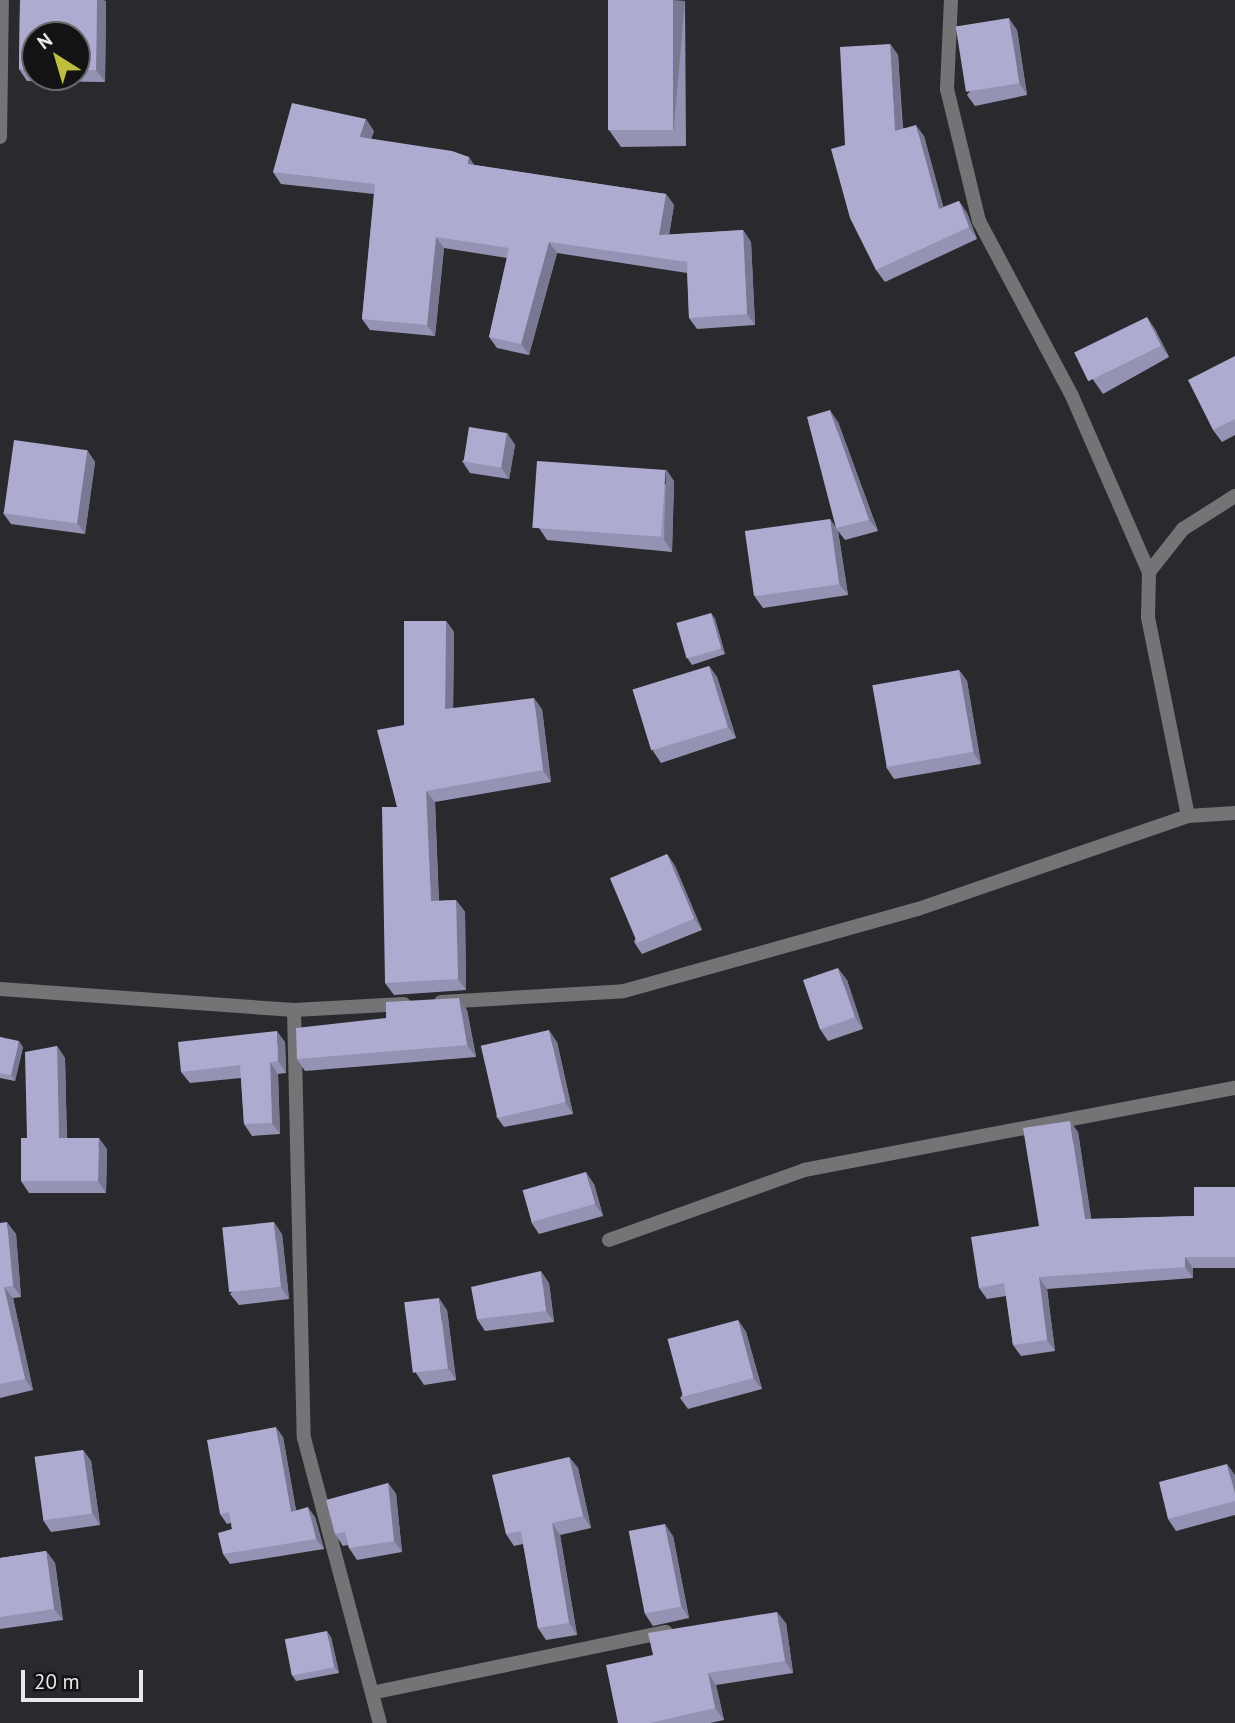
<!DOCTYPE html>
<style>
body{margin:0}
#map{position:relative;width:1235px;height:1723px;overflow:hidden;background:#2a2a2e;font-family:"PT Sans",sans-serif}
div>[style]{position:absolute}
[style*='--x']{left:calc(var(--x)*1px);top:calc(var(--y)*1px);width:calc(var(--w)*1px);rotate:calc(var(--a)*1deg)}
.minor>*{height:14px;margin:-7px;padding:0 7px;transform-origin:7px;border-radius:7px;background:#747476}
.wall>*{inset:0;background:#9593b3}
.shaded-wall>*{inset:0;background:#797892;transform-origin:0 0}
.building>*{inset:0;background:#adabd0;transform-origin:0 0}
span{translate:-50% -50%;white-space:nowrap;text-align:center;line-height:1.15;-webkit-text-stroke:7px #131315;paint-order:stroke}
.north{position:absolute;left:21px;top:21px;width:70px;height:70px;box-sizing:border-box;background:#131315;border:2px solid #68686a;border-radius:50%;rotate:323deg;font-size:19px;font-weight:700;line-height:28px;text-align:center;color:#e8e8ea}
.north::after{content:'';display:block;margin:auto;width:24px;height:32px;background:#c0be40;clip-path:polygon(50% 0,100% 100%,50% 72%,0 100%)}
.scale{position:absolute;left:21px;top:1670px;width:122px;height:32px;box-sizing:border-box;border:4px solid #e8e8ea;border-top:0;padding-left:9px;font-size:21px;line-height:24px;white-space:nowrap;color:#e8e8ea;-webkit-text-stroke:5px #131315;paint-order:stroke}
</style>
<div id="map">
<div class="minor">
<i style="--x:951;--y:0;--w:89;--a:92.6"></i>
<i style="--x:947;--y:89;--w:136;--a:76.4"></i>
<i style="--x:979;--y:221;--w:198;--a:62"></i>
<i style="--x:1072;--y:396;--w:192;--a:66.4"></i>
<i style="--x:0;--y:137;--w:137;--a:-89.2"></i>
<i style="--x:1188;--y:816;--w:203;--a:-101.4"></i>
<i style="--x:1148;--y:617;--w:45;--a:-88.7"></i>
<i style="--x:1149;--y:572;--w:55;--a:-51.7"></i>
<i style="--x:1183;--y:529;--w:62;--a:-32.4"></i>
<i style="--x:0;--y:989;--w:295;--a:4.1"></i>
<i style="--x:294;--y:1010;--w:110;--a:-3.1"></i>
<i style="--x:441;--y:1002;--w:183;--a:-3.4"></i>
<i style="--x:624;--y:991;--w:305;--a:-15.6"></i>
<i style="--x:918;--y:909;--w:286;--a:-19"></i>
<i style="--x:1188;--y:816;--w:47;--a:-3.7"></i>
<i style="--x:294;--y:1010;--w:428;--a:88.7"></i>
<i style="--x:304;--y:1438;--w:295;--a:75.1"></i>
<i style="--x:609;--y:1240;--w:207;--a:-19.7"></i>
<i style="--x:804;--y:1170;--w:439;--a:-10.8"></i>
<i style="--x:376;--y:1692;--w:296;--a:-11.7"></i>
</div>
<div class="wall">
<i style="clip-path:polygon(evenodd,20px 0,104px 0,106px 2px,105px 82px,27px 81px,19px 69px,20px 0,35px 35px,77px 35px,77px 77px,35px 77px,35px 35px)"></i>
<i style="clip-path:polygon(608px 0,685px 1px,686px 146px,621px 147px,609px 130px)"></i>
<i style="clip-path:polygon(1017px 30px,1027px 95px,975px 106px,967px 95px)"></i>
<i style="clip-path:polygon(890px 44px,898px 55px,903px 128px,924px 136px,943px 207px,959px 201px,967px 213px,977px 239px,885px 282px,876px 270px,845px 145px)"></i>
<i style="clip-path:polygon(374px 131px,371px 139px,474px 165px,666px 194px,674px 205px,669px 235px,743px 230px,751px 242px,755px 325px,697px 329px,689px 318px,687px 273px,557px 253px,529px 355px,497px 348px,489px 337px,507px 258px,444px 248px,435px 336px,370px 330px,362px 319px,374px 194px,281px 184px,273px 172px)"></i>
<i style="clip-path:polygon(1155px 329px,1169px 357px,1103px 394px,1076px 355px)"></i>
<i style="clip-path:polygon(1235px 356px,1235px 435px,1222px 442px,1213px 430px)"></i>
<i style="clip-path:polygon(838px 422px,878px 531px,845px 540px,838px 531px,848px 595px,763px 608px,755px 597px,830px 519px,836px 528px)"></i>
<i style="clip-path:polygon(507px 433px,515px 445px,509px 479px,470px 473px,462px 461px)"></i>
<i style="clip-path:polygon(87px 450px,95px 462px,85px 534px,11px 524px,3px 513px)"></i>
<i style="clip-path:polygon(674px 481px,672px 552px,547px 540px,539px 528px)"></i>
<i style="clip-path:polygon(711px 613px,715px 619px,725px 654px,692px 665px,688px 659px)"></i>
<i style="clip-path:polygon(446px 621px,454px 632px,453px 708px,542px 709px,551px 782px,435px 802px,439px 901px,456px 900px,465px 912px,466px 990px,394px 995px,385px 983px,404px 725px)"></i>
<i style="clip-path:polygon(709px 666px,717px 677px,736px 738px,661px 763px,653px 751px)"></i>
<i style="clip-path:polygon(959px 670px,967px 681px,981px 764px,894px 779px,886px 767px)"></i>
<i style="clip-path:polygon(667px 854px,675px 866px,702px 930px,642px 954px,634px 942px)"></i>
<i style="clip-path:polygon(847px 980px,863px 1029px,828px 1041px,820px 1029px)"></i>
<i style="clip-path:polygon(467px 1010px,476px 1057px,305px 1071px,297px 1059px)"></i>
<i style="clip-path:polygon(0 1037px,23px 1047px,15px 1081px,0 1078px)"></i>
<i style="clip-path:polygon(285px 1042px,286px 1073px,278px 1074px,280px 1134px,252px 1136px,244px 1124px,241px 1078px,190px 1083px,181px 1072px)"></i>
<i style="clip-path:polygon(557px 1042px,573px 1114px,504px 1127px,496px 1116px)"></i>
<i style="clip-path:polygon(57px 1046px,65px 1058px,67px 1138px,107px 1149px,106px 1193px,29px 1193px,21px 1181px,27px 1138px)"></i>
<i style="clip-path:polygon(1078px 1132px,1091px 1219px,1194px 1216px,1235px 1187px,1235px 1268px,1193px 1268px,1193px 1278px,1047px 1289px,1055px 1351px,1021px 1356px,1013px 1345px,1006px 1296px,987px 1299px,979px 1288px,1039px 1226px)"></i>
<i style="clip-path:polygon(594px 1184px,603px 1216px,539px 1234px,531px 1222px)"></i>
<i style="clip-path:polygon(0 1223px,16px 1234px,21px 1297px,13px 1298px,33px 1390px,0 1398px)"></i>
<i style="clip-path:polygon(282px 1234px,289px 1299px,239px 1305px,230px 1294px)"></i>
<i style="clip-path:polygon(549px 1283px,554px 1322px,485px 1331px,477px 1319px)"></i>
<i style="clip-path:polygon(447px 1310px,456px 1380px,424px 1385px,416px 1373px)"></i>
<i style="clip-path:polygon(738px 1320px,746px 1332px,762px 1389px,688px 1409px,680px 1398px)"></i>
<i style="clip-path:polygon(283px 1437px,296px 1510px,315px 1517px,324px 1549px,230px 1564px,223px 1554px,232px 1529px,231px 1523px,227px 1524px,220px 1514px)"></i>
<i style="clip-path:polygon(83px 1450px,91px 1461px,100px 1525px,51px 1532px,43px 1520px)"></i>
<i style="clip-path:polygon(569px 1457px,578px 1468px,591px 1528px,560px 1535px,577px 1635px,546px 1640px,538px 1628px,523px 1544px,514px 1546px,506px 1534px)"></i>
<i style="clip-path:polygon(1235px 1475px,1235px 1515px,1176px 1531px,1168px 1519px)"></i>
<i style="clip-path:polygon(388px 1483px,396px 1494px,402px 1552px,357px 1560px,349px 1548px,348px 1545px,343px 1546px,335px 1534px)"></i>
<i style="clip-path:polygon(673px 1536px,689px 1618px,653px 1626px,645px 1614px)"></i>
<i style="clip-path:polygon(46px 1551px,55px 1563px,63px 1620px,0 1629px,0 1558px)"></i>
<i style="clip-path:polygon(786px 1623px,793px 1673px,716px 1685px,724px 1720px,710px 1723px,618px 1723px)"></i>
<i style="clip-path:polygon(331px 1637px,339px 1673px,296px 1681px,292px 1675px)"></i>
</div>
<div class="shaded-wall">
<i style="clip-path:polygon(97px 0,104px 0,106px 2px,105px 82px,96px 70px)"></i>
<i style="left:673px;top:0;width:12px;height:129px;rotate:5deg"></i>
<i style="clip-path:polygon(1009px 18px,1017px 30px,1027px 95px,1019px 83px)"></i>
<i style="clip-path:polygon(890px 44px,898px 55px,903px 142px,895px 131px)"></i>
<i style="clip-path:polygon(366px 119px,374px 131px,368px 149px,360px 137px)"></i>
<i style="clip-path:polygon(916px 125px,924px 136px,947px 220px,939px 209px)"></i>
<i style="clip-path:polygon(469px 157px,477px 169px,468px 164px)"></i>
<i style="clip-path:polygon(666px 194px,674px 205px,667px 247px,659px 235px)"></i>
<i style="clip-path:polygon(959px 201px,967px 213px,977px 239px,969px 227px)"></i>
<i style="clip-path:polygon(743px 230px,751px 242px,755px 325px,747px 314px)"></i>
<i style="clip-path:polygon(436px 237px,444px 248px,435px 336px,427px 325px)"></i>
<i style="clip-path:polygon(549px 242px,557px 253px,529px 355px,521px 344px)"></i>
<i style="clip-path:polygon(1147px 317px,1155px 329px,1169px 357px,1161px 346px)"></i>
<i style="clip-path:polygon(830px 410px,838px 422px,878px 531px,869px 520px)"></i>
<i style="clip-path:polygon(507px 433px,515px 445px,509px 479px,501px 468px)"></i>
<i style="clip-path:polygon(87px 450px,95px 462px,85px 534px,77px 523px)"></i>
<i style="clip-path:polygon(666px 469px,674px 481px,672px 552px,664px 540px)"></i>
<i style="clip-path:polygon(830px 519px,838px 531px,848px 595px,839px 584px)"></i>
<i style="clip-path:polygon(711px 613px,715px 619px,725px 654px,721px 649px)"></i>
<i style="clip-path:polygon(446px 621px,454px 632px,453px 721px,445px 709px)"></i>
<i style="clip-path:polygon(709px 666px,717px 677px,736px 738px,728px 727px)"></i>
<i style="clip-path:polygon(959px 670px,967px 681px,981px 764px,973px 752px)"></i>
<i style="clip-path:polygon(534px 698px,542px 709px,551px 782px,543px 770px)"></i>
<i style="clip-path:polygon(426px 791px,435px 802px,439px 912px,431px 901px)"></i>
<i style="clip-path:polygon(667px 854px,675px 866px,702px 930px,694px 919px)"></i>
<i style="clip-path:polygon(456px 900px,465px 912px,466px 990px,458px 979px)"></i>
<i style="clip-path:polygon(838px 968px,847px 980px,863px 1029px,855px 1017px)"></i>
<i style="clip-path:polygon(459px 998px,467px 1010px,476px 1057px,467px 1045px)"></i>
<i style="clip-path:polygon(549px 1030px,557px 1042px,573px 1114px,565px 1102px)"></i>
<i style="clip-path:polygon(277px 1031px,285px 1042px,286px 1073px,278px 1061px)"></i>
<i style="clip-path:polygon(19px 1041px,23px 1047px,15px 1081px,11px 1075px)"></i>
<i style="clip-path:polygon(57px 1046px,65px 1058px,67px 1149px,59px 1138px)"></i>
<i style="clip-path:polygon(270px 1062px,278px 1074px,280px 1134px,272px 1123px)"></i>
<i style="clip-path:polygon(1070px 1121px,1078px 1132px,1093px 1230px,1085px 1219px)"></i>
<i style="clip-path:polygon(99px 1138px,107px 1149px,106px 1193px,98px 1181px)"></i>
<i style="clip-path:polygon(586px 1172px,594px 1184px,603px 1216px,595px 1204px)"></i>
<i style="clip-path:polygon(7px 1222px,16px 1234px,21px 1297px,13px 1286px)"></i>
<i style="clip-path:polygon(274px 1222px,282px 1234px,289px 1299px,281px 1287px)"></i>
<i style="clip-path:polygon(1185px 1257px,1193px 1268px,1193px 1278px,1185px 1267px)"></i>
<i style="clip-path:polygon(541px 1271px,549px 1283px,554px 1322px,546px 1311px)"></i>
<i style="clip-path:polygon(1039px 1277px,1047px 1289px,1055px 1351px,1047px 1340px)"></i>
<i style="clip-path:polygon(4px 1287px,13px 1298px,33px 1390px,25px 1379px)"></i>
<i style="clip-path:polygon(439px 1298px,447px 1310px,456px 1380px,448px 1368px)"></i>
<i style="clip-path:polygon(738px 1320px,746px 1332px,762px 1389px,753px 1378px)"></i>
<i style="clip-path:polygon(276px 1427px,283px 1437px,298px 1522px,291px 1512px)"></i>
<i style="clip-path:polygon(83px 1450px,91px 1461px,100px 1525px,92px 1513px)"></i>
<i style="clip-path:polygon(569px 1457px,578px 1468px,591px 1528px,583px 1516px)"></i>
<i style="clip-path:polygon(1227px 1464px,1235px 1475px,1235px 1494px)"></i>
<i style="clip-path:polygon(388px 1483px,396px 1494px,402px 1552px,394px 1541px)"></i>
<i style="clip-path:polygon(308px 1507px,315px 1517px,324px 1549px,316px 1539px)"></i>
<i style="clip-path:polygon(552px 1523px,560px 1535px,577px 1635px,569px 1623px)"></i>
<i style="clip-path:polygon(665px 1524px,673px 1536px,689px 1618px,681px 1606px)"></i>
<i style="clip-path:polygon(46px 1551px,55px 1563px,63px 1620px,54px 1609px)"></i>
<i style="clip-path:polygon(777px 1612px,786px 1623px,793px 1673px,785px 1661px)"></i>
<i style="clip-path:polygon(327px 1631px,331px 1637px,339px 1673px,334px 1667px)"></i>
<i style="clip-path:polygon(708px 1673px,716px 1685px,724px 1720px,715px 1708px)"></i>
</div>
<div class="building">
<i style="clip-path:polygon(20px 0,97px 0,96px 70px,77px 70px,77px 35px,35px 35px,35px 69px,19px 69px)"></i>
<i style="left:608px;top:0;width:65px;height:130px"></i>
<i style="left:1009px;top:18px;width:66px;height:54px;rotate:81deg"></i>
<i style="clip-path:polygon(890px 44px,895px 131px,916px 125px,939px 209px,959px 201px,969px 227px,876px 270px,850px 218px,831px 149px,845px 145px,840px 47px)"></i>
<i style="clip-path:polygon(292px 103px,366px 119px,360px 137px,452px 151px,469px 157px,468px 164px,666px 194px,659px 235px,743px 230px,747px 314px,689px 318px,687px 262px,549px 242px,521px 344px,489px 337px,509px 248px,436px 237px,427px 325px,362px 319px,375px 184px,273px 172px)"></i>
<i style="left:1147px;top:317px;width:32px;height:81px;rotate:64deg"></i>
<i style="clip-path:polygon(1235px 356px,1235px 419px,1213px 430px,1188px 380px)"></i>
<i style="clip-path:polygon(830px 410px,869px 520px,836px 528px,807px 417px)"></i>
<i style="left:469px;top:427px;width:38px;height:35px;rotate:9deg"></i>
<i style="left:14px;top:440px;width:74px;height:74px;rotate:8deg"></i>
<i style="left:537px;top:461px;width:129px;height:67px;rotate:4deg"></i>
<i style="left:830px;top:519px;width:66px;height:86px;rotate:82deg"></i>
<i style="left:711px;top:613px;width:37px;height:36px;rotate:74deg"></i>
<i style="clip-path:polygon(404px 621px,446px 621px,445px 709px,534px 698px,543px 770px,426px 791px,431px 901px,456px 900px,458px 979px,385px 983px,382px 807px,397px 807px,377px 730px,404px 725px)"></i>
<i style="left:709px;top:666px;width:64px;height:80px;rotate:73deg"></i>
<i style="left:959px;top:670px;width:83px;height:88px;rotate:80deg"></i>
<i style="left:667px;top:854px;width:70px;height:62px;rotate:67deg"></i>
<i style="left:838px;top:968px;width:52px;height:37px;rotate:71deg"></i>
<i style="clip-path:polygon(459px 998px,467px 1045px,297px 1059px,296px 1028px,386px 1018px,386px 1002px)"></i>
<i style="left:549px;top:1030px;width:74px;height:70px;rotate:77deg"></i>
<i style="clip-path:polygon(277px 1031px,278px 1061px,270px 1062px,272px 1123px,244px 1124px,240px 1065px,181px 1072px,178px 1042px)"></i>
<i style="clip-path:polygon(0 1037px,19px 1041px,11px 1075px,0 1073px)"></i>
<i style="clip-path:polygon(57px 1046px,59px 1138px,99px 1138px,98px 1181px,21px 1181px,21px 1138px,27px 1138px,25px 1052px)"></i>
<i style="clip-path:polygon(1070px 1121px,1085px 1219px,1194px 1216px,1194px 1187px,1235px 1187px,1235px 1257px,1185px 1257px,1185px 1267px,1039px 1277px,1047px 1340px,1013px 1345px,1004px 1283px,979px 1288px,971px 1237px,1039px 1226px,1023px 1128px)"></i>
<i style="left:586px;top:1172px;width:33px;height:66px;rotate:74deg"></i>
<i style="clip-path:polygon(7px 1222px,13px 1286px,4px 1287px,25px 1379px,0 1384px,0 1223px)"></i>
<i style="left:274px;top:1222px;width:65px;height:52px;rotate:84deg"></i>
<i style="clip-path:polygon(541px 1271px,546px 1311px,477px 1319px,471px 1287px)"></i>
<i style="left:439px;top:1298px;width:71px;height:35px;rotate:83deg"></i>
<i style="left:738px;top:1320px;width:60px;height:73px;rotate:75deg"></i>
<i style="clip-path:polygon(276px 1427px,291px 1512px,308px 1507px,316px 1539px,223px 1554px,218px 1533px,232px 1529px,229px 1512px,220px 1514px,207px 1440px)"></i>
<i style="left:83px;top:1450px;width:64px;height:49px;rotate:82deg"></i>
<i style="clip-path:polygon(569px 1457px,583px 1516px,552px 1523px,569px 1623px,538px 1628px,521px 1531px,506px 1534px,492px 1475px)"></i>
<i style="clip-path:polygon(1227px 1464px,1235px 1494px,1235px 1501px,1168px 1519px,1159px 1482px)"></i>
<i style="clip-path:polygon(388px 1483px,394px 1541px,349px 1548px,345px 1532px,335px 1534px,326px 1500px)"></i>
<i style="left:665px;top:1524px;width:84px;height:37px;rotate:79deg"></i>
<i style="clip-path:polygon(46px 1551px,54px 1609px,0 1617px,0 1558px)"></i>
<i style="clip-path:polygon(777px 1612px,785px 1661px,708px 1673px,715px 1708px,650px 1723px,618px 1723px,606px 1665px,653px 1655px,648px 1633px)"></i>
<i style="left:327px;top:1631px;width:37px;height:43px;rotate:79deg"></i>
</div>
<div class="north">N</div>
<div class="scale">20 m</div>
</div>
